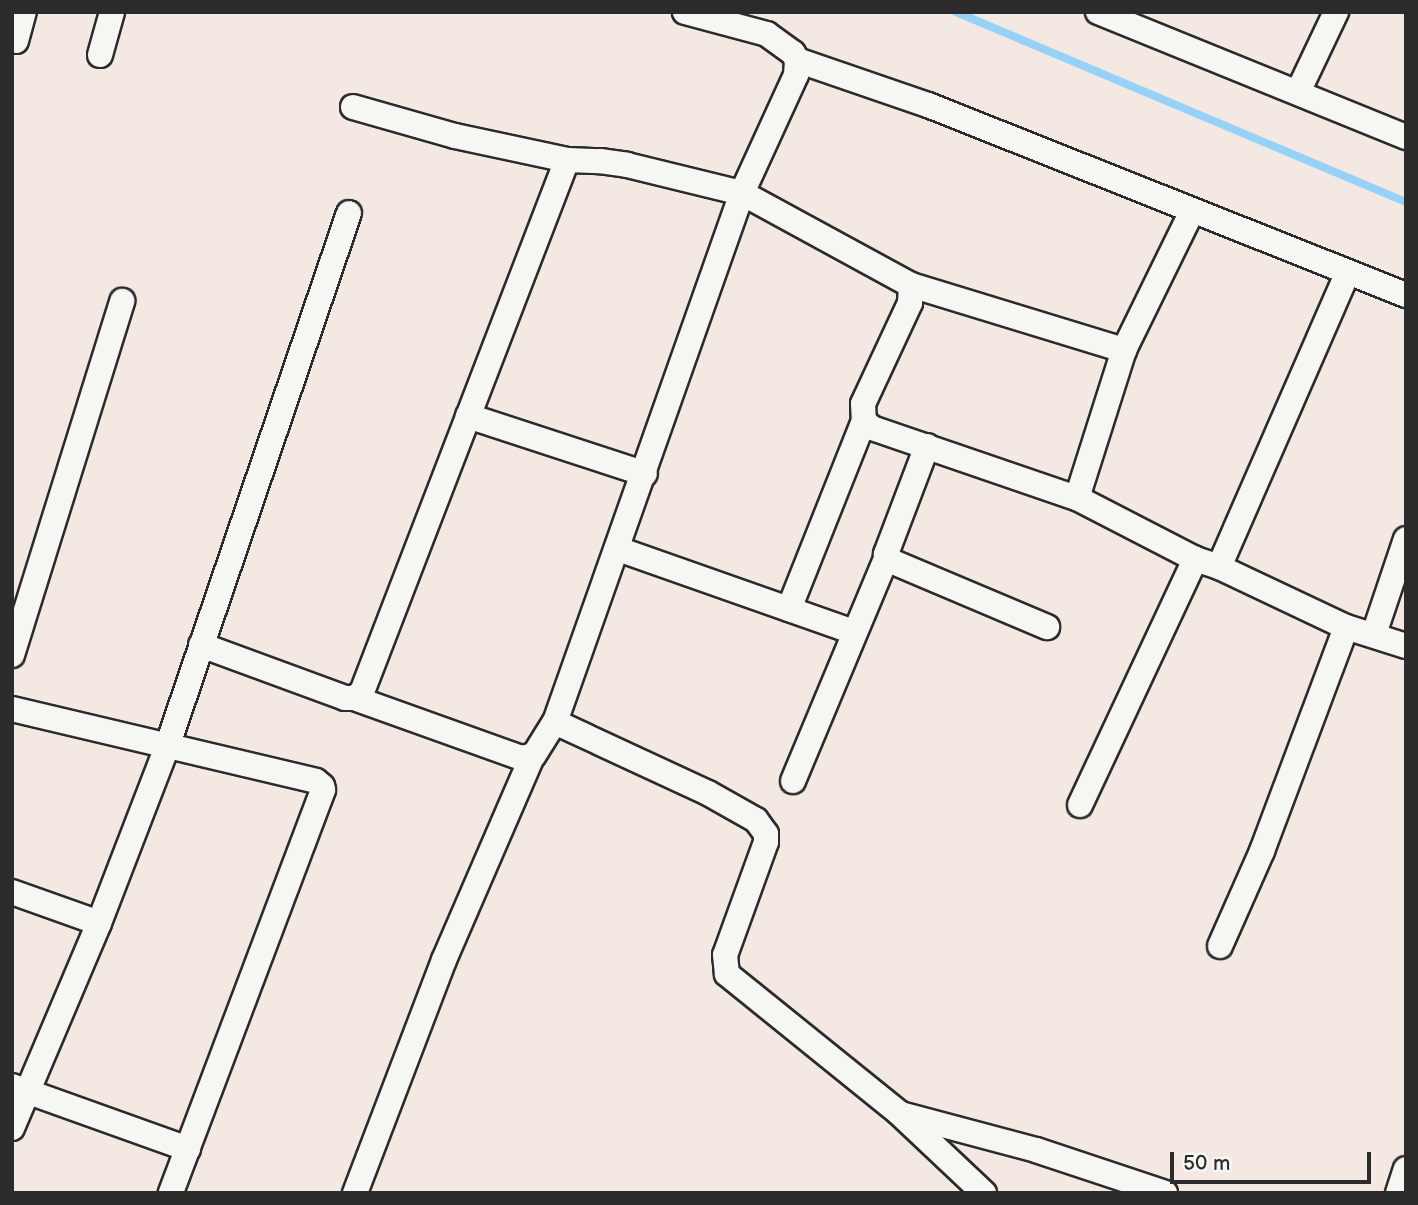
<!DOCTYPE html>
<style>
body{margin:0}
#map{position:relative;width:1418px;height:1205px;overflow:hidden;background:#f3e8e2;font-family:"Balsamiq Sans",sans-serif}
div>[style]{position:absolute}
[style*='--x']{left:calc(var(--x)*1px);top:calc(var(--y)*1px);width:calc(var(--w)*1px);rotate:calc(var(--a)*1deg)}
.stream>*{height:8px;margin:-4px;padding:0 4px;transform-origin:4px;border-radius:4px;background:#96d1f7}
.roads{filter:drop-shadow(2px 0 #2b2b2b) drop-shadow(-2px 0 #2b2b2b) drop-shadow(0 2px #2b2b2b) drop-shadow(0 -2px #2b2b2b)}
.street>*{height:24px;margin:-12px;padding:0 12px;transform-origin:12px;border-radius:12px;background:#f6f6f2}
span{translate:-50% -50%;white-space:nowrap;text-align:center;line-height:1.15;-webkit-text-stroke:7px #f6f6f2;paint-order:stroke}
.frame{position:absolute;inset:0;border:14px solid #2b2b2b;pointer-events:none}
.scale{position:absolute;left:1170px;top:1152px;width:201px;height:32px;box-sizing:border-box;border:4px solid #2b2b2b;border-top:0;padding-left:9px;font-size:21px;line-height:24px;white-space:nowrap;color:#2b2b2b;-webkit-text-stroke:5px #f6f6f2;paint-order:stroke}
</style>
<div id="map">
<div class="stream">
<i style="--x:956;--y:12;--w:488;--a:22.9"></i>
</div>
<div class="roads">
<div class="street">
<i style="--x:1098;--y:12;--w:332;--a:22.1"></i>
<i style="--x:16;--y:41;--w:30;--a:-75"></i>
<i style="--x:100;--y:55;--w:45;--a:-74.4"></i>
<i style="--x:797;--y:60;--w:139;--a:19"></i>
<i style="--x:928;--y:105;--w:514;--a:21.68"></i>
<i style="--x:1298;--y:92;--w:89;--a:-64.6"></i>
<i style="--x:353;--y:107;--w:106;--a:15.9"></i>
<i style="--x:455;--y:136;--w:115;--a:12.1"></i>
<i style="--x:567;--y:160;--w:33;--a:2"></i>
<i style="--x:600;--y:161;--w:27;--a:8"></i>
<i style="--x:627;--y:165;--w:118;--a:13.7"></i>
<i style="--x:742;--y:193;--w:192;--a:28.6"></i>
<i style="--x:911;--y:285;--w:18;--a:93"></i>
<i style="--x:910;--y:303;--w:111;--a:115"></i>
<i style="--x:863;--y:404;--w:17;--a:87"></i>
<i style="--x:864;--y:421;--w:11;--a:41"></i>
<i style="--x:872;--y:428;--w:217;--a:18.9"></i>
<i style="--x:1077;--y:498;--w:133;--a:27.3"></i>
<i style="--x:1195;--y:559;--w:25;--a:18"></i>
<i style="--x:1219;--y:567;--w:140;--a:25.3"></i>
<i style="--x:1346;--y:627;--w:63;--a:17.6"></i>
<i style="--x:911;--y:285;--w:223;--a:17"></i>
<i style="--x:468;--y:416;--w:186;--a:18.1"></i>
<i style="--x:927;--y:446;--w:116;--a:110.8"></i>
<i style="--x:886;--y:554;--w:5;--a:90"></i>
<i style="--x:886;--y:559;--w:175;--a:22.9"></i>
<i style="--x:1077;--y:498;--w:155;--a:-72.4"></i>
<i style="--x:1124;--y:350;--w:155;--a:-63.9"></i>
<i style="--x:618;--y:549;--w:250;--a:19.4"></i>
<i style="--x:1219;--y:567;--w:320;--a:-66.4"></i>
<i style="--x:789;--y:609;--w:202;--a:-68.3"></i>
<i style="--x:1374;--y:634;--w:100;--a:-71.4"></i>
<i style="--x:201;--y:645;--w:153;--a:20.2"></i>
<i style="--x:345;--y:698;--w:9;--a:0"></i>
<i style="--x:354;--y:698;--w:10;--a:-37"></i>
<i style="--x:362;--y:692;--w:570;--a:-68.93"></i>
<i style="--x:12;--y:655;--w:371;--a:-72.7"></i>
<i style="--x:354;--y:698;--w:178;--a:19.7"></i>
<i style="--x:522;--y:758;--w:12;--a:-14"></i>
<i style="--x:534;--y:755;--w:39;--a:-58"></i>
<i style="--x:555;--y:722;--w:561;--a:-70.53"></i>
<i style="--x:742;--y:193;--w:130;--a:-65.4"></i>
<i style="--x:796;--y:75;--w:15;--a:-86"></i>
<i style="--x:797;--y:60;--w:8;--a:-120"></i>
<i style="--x:793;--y:53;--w:32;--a:-144"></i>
<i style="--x:767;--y:34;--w:85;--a:-165"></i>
<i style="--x:12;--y:709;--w:312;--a:13.3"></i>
<i style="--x:316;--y:781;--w:8;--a:40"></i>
<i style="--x:322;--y:786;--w:4;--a:76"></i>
<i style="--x:323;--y:790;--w:431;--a:110.7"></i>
<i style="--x:555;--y:722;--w:169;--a:24.9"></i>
<i style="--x:708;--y:793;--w:55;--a:29.4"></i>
<i style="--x:756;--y:820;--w:17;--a:54"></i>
<i style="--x:766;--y:834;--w:8;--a:90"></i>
<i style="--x:766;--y:842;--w:120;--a:109.9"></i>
<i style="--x:725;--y:955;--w:19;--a:84"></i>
<i style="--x:727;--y:974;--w:221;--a:38.9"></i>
<i style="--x:899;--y:1113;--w:117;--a:43.3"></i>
<i style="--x:793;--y:781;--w:241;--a:-67.3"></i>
<i style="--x:1080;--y:805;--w:272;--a:-64.9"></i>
<i style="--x:12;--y:892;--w:92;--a:19.6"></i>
<i style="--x:1220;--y:946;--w:104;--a:-66.1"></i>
<i style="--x:1262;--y:851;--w:239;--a:-69.4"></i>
<i style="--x:12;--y:1086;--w:187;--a:19.7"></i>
<i style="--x:901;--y:1114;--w:140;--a:14.9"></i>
<i style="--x:1036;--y:1150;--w:136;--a:18.4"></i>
<i style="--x:12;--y:1128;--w:223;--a:-67"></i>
<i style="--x:99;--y:923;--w:189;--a:-68.9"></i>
<i style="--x:167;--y:747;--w:564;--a:-71.18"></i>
<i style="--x:355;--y:1193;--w:249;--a:-69.1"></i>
<i style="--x:444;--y:960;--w:221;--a:-66.6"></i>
<i style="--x:1398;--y:1193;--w:25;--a:-72"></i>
</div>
</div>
<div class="frame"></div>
<div class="scale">50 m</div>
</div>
